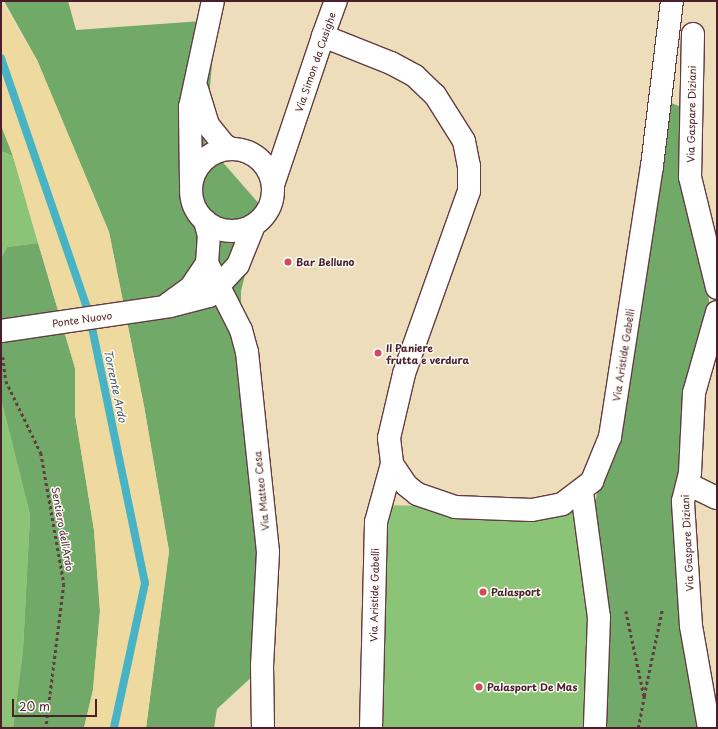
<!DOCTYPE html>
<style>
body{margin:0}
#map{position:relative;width:718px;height:729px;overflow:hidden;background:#edb;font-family:"Playpen Sans",sans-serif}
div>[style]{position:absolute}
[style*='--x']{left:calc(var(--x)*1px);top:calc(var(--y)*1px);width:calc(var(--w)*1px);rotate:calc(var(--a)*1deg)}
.green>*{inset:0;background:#8bc377;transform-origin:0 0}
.forest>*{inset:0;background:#70a968}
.sand>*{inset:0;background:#eeda9e}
.stream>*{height:8px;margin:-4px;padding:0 4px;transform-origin:4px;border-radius:4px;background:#47b3c4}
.path>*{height:2.5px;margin-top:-1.25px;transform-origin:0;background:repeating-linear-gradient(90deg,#633c41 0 3px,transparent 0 6px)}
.roads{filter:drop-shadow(1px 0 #633c41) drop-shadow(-1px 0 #633c41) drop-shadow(0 1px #633c41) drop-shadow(0 -1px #633c41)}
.minor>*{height:22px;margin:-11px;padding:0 11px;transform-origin:11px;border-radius:11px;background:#fff}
.major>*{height:22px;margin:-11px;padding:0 11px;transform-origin:11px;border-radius:11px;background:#fff}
.major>.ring{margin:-11px;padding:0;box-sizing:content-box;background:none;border:22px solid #fff;border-radius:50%}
.dots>*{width:11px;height:11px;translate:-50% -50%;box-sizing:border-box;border:2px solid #fdfcf7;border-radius:50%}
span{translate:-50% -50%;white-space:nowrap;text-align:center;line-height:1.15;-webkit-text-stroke:3px #fdfcf7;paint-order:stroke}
.street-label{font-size:10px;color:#4a1f2b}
.poi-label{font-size:10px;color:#4a1f2b;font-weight:700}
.left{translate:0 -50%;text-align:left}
.water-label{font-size:11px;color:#495a68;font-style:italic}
.frame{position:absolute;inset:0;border:2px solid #4a1f2b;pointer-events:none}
.scale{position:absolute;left:12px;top:699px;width:85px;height:18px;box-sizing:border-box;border:2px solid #4a1f2b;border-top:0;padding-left:5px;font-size:12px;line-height:14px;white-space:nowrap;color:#4a1f2b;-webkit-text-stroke:3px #fdfcf7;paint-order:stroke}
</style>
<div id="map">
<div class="green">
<i style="clip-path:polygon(1px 151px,13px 156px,38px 243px,7px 247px,1px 259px)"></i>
<i style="clip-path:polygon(1px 399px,30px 515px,23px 650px,13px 728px,1px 728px)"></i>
<i style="left:375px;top:505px;width:218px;height:223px;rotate:1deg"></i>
</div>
<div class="forest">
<i style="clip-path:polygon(4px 1px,68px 1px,76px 30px,216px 20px,205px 142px,262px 207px,241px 291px,241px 346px,264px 560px,257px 672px,217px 709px,214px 728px,146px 728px,169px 551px,144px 406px,109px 232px,37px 60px)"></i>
<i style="clip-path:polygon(666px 101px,684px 108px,710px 308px,683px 407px,704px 728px,586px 728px,593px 510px,623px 388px)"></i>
<i style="clip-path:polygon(1px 125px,13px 156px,1px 151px)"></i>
<i style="clip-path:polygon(38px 243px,75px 368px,75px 414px,94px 530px,100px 611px,93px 690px,84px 728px,13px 728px,23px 650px,30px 515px,1px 399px,1px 259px,7px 247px)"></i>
</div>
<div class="sand">
<i style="clip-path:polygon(1px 1px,37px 60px,109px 232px,144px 406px,169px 551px,146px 728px,84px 728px,93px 690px,100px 611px,94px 530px,75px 414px,75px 368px,13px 156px,1px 125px)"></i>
</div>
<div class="stream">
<i style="--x:1;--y:58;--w:270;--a:71"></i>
<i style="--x:89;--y:313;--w:276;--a:78.3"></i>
<i style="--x:145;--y:583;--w:148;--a:102.1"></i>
</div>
<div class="path">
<i style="--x:3;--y:357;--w:24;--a:83"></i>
<i style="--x:6;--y:381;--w:80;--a:64.1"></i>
<i style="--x:41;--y:453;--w:133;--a:80"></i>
<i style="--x:64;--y:584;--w:145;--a:97.1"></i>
<i style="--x:626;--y:611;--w:87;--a:78"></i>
<i style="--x:644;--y:696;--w:88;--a:-78.2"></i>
<i style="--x:638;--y:728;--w:33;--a:-79"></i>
</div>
<div class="roads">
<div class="minor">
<i style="--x:693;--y:34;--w:143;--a:91.2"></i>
<i style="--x:690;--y:177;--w:114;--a:76.3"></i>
<i style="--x:323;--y:36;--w:37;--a:-70"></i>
<i style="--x:197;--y:89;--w:38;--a:73"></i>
<i style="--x:208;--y:125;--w:26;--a:51"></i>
<i style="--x:224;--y:145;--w:9;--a:27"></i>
<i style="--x:191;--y:183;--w:76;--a:-90.8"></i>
<i style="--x:190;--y:107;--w:108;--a:-77.8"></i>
<i style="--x:207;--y:263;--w:75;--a:63.1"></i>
<i style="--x:241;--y:330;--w:23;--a:75"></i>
<i style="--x:247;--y:352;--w:201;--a:84"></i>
<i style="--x:268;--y:552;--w:113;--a:93"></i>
<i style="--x:262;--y:665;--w:63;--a:89.1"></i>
<i style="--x:688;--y:484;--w:32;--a:26"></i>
<i style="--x:582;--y:492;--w:126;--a:82.3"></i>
<i style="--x:599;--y:617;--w:111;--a:92.1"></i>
<i style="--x:371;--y:728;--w:206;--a:-88.6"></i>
<i style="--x:376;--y:522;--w:60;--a:-74.6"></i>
<i style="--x:709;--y:728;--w:104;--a:-100"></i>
<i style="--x:691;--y:626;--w:125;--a:-93.7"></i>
<i style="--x:683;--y:501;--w:30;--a:-76"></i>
<i style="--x:690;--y:472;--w:79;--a:-87.1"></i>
<i style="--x:694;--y:393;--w:84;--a:-74.1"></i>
</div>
<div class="major">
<i class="ring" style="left:191px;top:149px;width:60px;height:60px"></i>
<i style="--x:273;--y:185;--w:157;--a:-71.4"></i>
<i style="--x:323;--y:36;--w:73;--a:21.7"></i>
<i style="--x:391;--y:63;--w:27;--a:28"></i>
<i style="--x:415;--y:76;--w:28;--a:44"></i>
<i style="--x:435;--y:95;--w:54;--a:57.8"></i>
<i style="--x:464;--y:141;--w:25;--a:79"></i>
<i style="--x:469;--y:166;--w:25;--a:90"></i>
<i style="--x:469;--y:191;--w:194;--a:109.6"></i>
<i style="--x:404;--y:374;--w:66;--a:103.2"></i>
<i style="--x:389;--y:438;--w:26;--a:83"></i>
<i style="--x:392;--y:464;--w:25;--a:56"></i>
<i style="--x:406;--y:485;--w:14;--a:39"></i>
<i style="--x:417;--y:494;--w:40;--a:18.9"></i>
<i style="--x:455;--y:507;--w:77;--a:2.2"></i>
<i style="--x:532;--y:510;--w:31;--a:-11"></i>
<i style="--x:562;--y:504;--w:38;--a:-37"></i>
<i style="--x:592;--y:481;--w:48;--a:-67.8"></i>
<i style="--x:610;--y:437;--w:274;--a:-81.2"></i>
<i style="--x:652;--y:166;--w:166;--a:-83.1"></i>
<i style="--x:168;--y:304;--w:29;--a:-36"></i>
<i style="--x:191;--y:287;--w:29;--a:-56"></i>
<i style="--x:207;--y:263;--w:27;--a:-86"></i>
<i style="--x:209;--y:236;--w:16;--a:-105"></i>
<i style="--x:1;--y:331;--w:171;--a:-8.4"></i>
<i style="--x:170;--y:306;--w:40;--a:-14.4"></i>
<i style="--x:209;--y:296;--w:42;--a:-46.9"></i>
<i style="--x:238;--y:265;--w:43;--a:-68.2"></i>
</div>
</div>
<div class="dots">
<i style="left:288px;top:262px;background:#d1495b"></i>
<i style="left:378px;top:353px;background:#d1495b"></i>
<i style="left:483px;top:592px;background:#d1495b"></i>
<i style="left:479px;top:687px;background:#d1495b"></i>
</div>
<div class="street-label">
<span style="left:315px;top:62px;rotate:-71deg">Via Simon da Cusighe</span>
<span style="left:691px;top:114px;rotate:-89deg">Via Gaspare Diziani</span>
<span style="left:82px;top:319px;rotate:-8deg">Ponte Nuovo</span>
<span style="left:623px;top:355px;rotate:-81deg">Via Aristide Gabelli</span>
<span style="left:261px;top:491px;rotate:-96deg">Via Matteo Cesa</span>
<span style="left:63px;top:529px;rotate:80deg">Sentiero dell'Ardo</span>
<span style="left:687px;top:543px;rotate:-93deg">Via Gaspare Diziani</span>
<span style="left:374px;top:595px;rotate:-89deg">Via Aristide Gabelli</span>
</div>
<div class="poi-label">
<span class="left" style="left:296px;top:262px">Bar Belluno</span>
<span class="left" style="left:386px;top:353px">Il Paniere<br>frutta e verdura</span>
<span class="left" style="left:491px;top:592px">Palasport</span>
<span class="left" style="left:487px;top:687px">Palasport De Mas</span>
</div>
<div class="water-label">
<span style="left:115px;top:386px;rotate:78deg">Torrente Ardo</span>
</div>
<div class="frame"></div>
<div class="scale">20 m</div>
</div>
